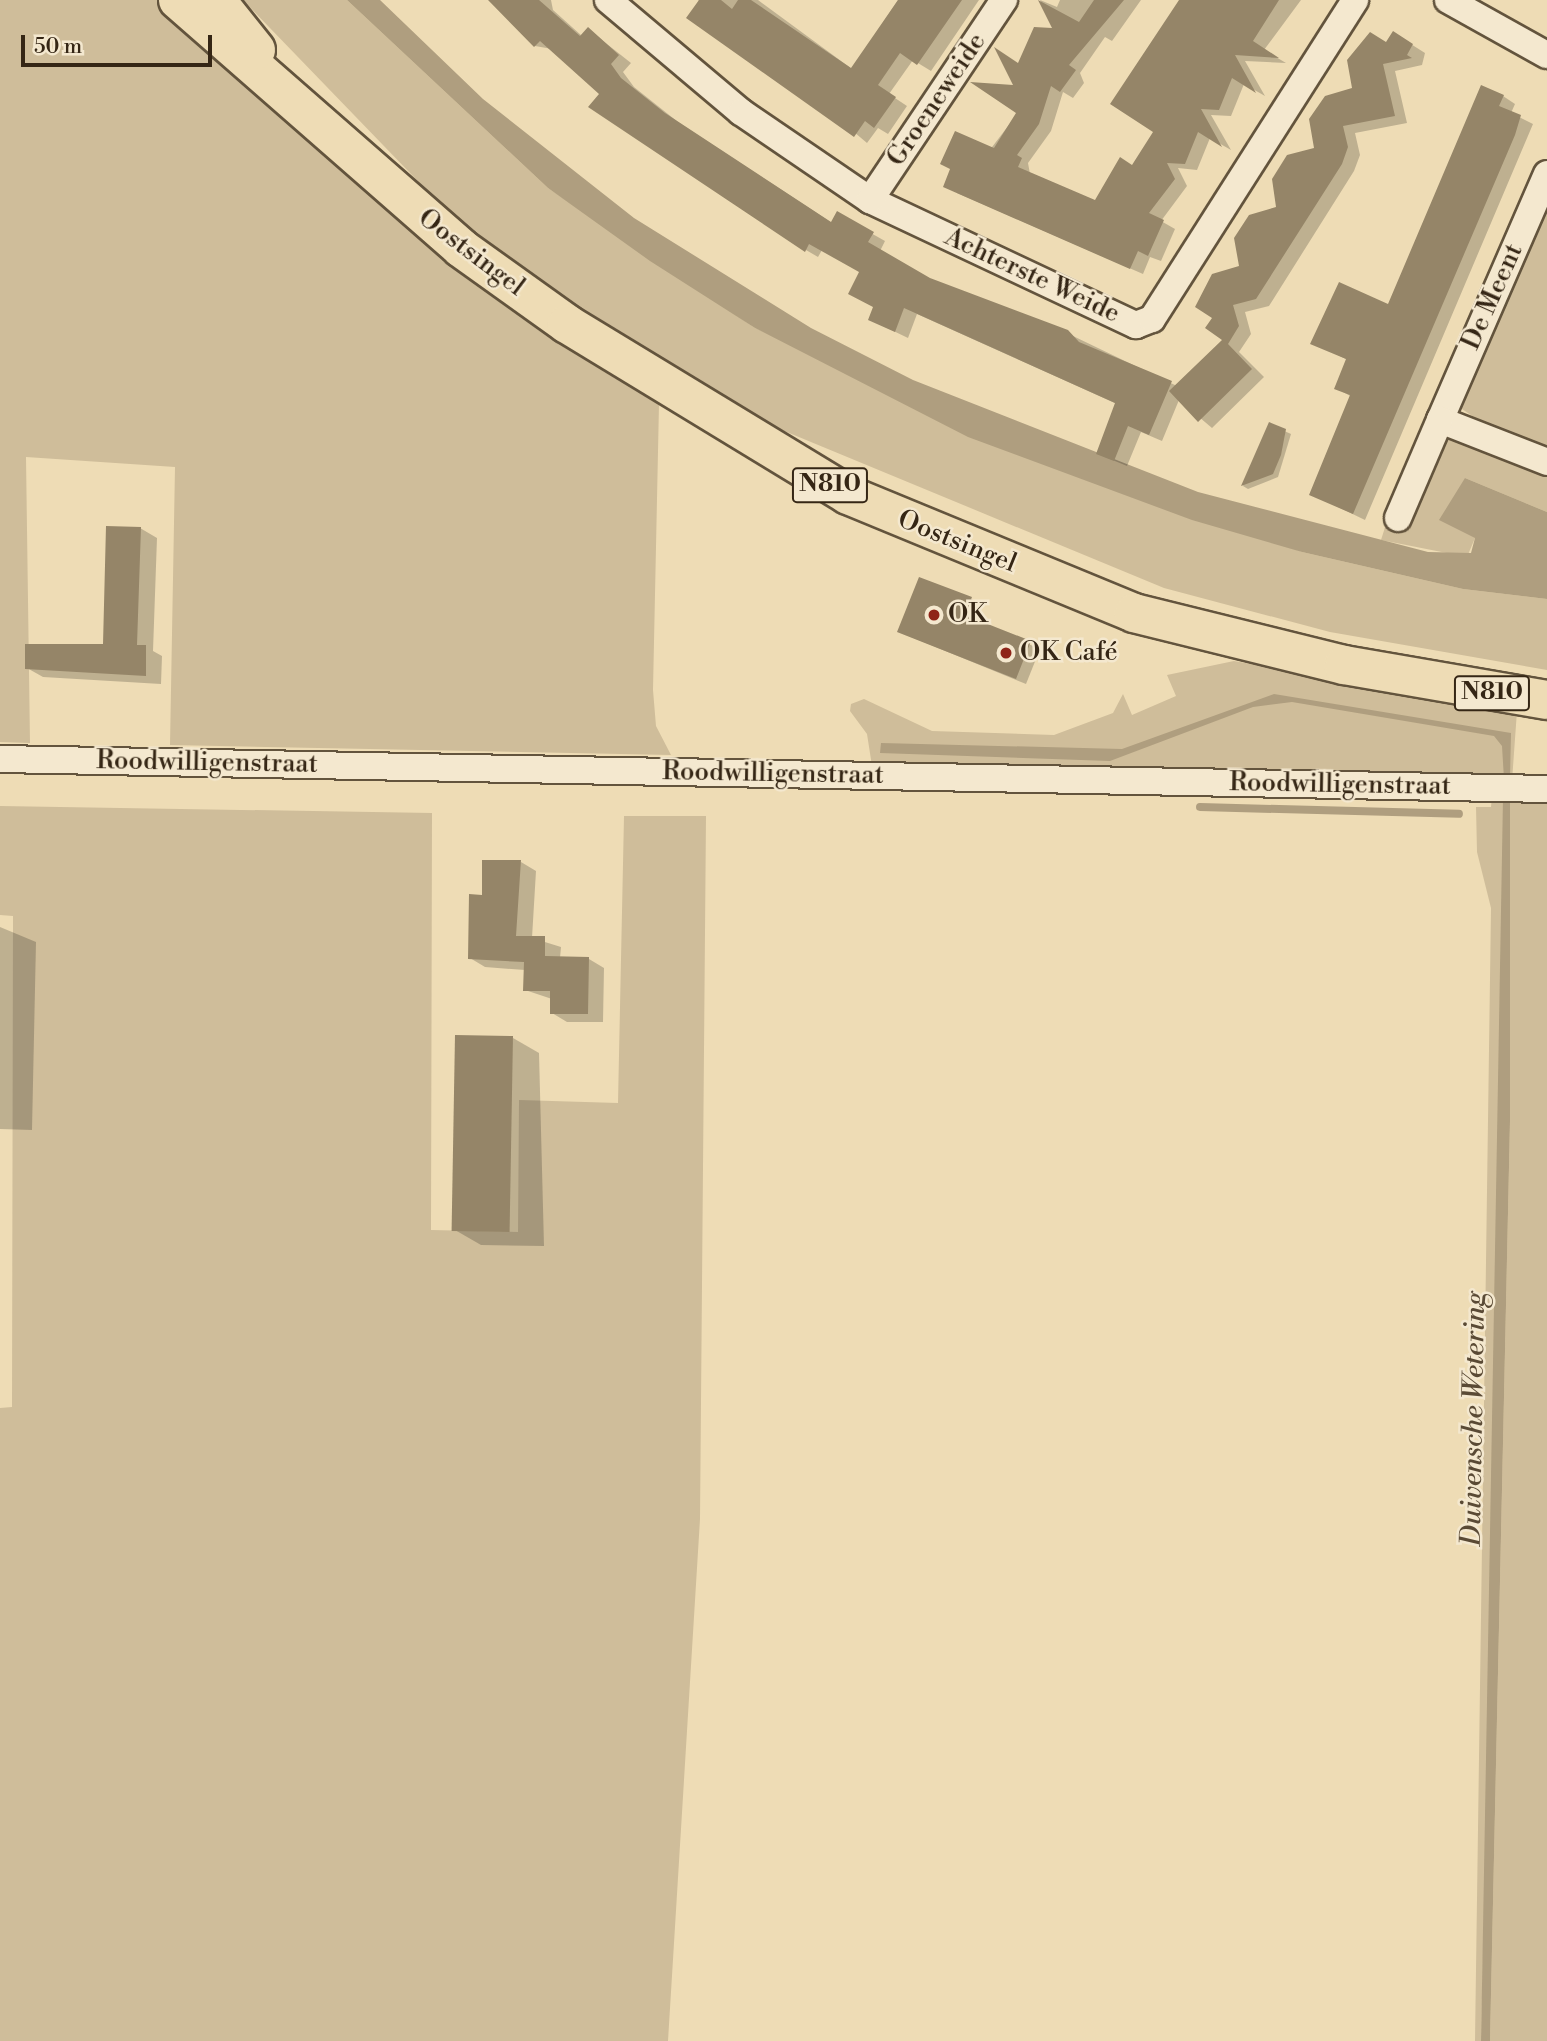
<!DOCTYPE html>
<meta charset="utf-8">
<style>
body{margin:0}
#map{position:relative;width:1547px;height:2041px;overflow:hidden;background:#eedcb5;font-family:"Libre Bodoni",serif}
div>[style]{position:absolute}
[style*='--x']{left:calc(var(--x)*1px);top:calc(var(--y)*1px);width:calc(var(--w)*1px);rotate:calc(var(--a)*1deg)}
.green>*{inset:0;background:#cfbd9a}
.water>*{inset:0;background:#af9e7f}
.shadow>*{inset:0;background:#0003}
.stream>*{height:8px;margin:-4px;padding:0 4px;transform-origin:4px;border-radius:4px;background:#af9e7f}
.building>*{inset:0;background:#958568;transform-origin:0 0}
.roads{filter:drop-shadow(2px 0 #63543d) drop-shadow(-2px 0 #63543d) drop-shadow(0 2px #63543d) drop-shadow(0 -2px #63543d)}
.street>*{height:26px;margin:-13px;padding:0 13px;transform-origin:13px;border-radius:13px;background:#f4e8cf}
.primary>*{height:38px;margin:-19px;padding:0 19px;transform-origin:19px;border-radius:19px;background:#eedcb5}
.dots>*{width:19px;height:19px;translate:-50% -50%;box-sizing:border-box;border:4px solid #f4e8cf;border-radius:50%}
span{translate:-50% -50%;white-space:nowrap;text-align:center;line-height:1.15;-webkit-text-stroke:5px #f4e8cf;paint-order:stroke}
.shield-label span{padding:2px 5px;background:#f4e8cf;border:2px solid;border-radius:5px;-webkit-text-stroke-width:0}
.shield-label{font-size:24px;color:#352615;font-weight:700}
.street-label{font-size:26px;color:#352615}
.poi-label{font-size:26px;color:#352615}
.left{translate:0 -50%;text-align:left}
.water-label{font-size:28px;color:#5a4a35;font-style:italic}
.scale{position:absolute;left:21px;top:35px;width:191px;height:32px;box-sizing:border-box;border:4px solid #352615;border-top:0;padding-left:9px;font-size:21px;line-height:24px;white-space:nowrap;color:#352615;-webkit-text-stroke:5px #f4e8cf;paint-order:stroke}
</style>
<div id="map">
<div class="green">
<i style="clip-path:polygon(0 0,168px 0,578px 349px,659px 404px,653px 690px,656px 726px,671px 755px,170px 745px,175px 467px,26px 457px,30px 743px,0 742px)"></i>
<i style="clip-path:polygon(243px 0,347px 0,548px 188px,755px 328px,1302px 552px,1463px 589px,1547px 599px,1547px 670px,1330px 632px,1164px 588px,719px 404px,601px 330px,468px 233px)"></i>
<i style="clip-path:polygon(1547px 193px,1547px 453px,1499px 434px,1459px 407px)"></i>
<i style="clip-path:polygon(1450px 430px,1547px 472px,1547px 512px,1465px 478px,1475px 538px,1467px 557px,1381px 540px,1387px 521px,1409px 526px)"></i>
<i style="clip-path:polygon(1234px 661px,1517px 711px,1512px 781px,872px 766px,867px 734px,850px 711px,851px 704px,864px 699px,932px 731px,1054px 735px,1113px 713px,1123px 694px,1132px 715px,1176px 696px,1167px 675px)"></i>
<i style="clip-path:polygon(1492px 795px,1547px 798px,1547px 2041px,1490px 2041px,1510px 1121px,1510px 798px,1481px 2041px,1475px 2041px,1491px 908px,1477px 852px,1476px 807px,1491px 807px)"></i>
<i style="clip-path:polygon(0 806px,432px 813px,431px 1230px,518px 1232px,519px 1100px,618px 1103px,624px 816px,706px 816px,700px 1519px,668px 2041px,0 2041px,0 1408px,12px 1407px,13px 916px,0 915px)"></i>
</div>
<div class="water">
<i style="clip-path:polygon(347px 0,380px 0,483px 99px,634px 218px,811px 328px,913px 380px,1198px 492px,1428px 552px,1471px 553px,1475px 538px,1439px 520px,1465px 478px,1547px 512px,1547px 599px,1463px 589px,1302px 552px,1192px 520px,968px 437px,755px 328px,650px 261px,548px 188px)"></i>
<i style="clip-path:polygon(1274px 694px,1511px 733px,1510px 779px,1504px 779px,1502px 746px,1494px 736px,1292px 702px,1253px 707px,1110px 761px,880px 753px,881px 743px,1122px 749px)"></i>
<i style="clip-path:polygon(1503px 798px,1510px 798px,1510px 1121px,1490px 2041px,1481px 2041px)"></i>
</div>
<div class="shadow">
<i style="clip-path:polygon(490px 0,551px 0,553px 10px,582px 36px,588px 29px,631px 63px,623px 72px,634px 87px,678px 122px,832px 223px,837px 214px,885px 241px,880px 251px,929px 279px,1073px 336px,1177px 386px,1224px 340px,1241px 268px,1387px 44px,1406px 41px,1425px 53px,1422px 65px,1395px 71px,1407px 123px,1355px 133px,1360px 155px,1354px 171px,1269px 306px,1245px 312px,1251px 334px,1239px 352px,1264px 377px,1212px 428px,1179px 400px,1162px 441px,1141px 432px,1127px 466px,1098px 454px,1117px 404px,917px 314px,908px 338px,883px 326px,861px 271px,822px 250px,818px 257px,806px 250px,552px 49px,535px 46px)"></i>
<i style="clip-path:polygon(698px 0,758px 0,852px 69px,898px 0,979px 0,931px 71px,913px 60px,889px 94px,907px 106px,888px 134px,878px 128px,867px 143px)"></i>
<i style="clip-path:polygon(1040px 0,1057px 7px,1060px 0,1141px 0,1112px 41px,1105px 37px,1080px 73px,1084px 83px,1073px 98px,1063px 92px,1051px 131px,1028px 163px,1030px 174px,1095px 202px,1133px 167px,1156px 132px,1182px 0,1301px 0,1264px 50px,1286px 63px,1245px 61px,1265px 96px,1244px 84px,1231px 116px,1211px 115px,1231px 150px,1210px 138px,1197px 170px,1178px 168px,1187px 186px,1161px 221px,1175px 229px,1161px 261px,1150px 257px,1143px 274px,957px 193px,1018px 113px,1016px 87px,1055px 30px)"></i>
<i style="clip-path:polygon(1503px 96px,1515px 104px,1511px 113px,1533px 124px,1365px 520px,1311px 494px,1352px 397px,1336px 388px,1348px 360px,1313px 343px,1389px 306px)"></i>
<i style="clip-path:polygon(1269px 424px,1291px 434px,1278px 477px,1248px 489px,1243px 486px)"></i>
<i style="clip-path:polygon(140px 528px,157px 538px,153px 651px,162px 656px,161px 684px,43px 677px,27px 668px,104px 646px)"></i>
<i style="clip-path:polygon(971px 599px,981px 604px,974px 621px,1040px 649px,1026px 684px,899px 632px)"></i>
<i style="clip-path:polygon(521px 862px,536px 871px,532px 938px,561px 947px,560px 958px,589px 959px,604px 968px,603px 1022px,567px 1022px,552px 1013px,552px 999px,525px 990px,525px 970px,485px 967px,470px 958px,483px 897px)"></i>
<i style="clip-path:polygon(0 927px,36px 942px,32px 1130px,0 1129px)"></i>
<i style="clip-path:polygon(513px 1038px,539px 1053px,544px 1246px,481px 1245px,455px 1230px)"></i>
</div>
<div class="stream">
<i style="--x:1200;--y:807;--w:259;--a:1.5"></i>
</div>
<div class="building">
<i style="clip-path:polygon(488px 0,539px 0,580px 36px,588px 27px,619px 55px,611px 64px,621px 78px,665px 113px,831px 222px,837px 211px,874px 232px,868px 242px,930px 278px,1068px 330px,1079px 342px,1172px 381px,1149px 435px,1128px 426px,1114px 461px,1096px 454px,1115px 403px,904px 308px,895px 332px,868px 320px,873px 307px,848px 294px,859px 272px,809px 244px,805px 252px,588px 107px,599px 94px,540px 41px,534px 47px)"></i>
<i style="clip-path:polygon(699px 0,721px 0,732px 9px,738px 0,751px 0,851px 68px,898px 0,962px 0,917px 65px,900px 53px,878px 85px,896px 97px,874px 128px,865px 121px,854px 137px,686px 18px)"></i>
<i style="clip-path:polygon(1038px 0,1079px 22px,1094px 0,1124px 0,1069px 65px,1076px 70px,1060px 92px,1051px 86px,1039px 124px,1017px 155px,1022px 158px,1018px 167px,1095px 200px,1120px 157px,1132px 165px,1153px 132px,1110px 104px,1179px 0,1279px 0,1253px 41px,1279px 58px,1235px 55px,1256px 93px,1232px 78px,1219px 110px,1201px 109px,1222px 147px,1198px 132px,1185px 164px,1167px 163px,1175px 179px,1149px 213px,1164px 220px,1148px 256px,1138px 251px,1130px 269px,943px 187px,950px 169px,940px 164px,955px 131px,994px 148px,1016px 113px,970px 82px,1013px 85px,994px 47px,1018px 63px,1034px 27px,1052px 28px)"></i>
<i style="clip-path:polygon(1393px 31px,1413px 44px,1407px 55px,1412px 58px,1383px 64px,1395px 116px,1343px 126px,1348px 147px,1342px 164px,1256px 299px,1233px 305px,1239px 326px,1228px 344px,1252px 369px,1198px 422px,1169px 391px,1222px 340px,1205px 328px,1212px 318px,1195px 307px,1212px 274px,1239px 266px,1234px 238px,1249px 215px,1276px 207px,1272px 179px,1287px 155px,1314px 148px,1309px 119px,1325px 96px,1352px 88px,1347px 60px,1370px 32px,1386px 42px)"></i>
<i style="clip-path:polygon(1481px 85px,1504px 95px,1499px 106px,1521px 115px,1515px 135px,1353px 514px,1309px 495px,1350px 395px,1334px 389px,1346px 359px,1310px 344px,1339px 282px,1388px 304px)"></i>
<i style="clip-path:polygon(1269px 422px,1286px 429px,1281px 455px,1273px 474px,1241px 486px)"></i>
<i style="clip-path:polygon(106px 526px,141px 527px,137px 645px,146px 645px,146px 676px,25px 669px,25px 644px,103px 644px)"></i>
<i style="clip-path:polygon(919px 577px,972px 597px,965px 615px,1031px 641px,1016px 679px,897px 632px)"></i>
<i style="clip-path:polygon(482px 860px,521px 860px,516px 936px,545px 936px,545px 956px,589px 957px,588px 1014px,550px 1014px,550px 991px,523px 991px,524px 962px,468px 959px,469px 894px,482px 895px)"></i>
<i style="left:455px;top:1035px;width:58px;height:196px;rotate:1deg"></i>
</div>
<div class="roads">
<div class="street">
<i style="--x:608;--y:0;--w:174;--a:40.1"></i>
<i style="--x:741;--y:112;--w:156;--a:34.3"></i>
<i style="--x:870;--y:200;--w:294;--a:25.2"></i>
<i style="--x:1136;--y:325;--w:17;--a:-21"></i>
<i style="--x:1152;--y:319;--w:378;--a:-57.5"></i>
<i style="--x:1448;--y:0;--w:113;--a:29.1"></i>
<i style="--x:1547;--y:174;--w:268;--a:113.5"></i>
<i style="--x:1440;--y:420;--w:115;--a:21.4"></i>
<i style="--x:870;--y:200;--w:241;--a:-56.2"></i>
<i style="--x:1398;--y:518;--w:107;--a:-66.8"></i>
<i style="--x:0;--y:759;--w:1547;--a:1.11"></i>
</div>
<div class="primary">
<i style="--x:178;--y:0;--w:376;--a:41.2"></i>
<i style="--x:461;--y:248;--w:130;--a:35.6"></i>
<i style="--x:567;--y:324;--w:329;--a:31.3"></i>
<i style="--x:848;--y:495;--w:309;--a:22.4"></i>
<i style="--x:1134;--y:613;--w:216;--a:13.9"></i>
<i style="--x:1344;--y:665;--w:206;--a:9.8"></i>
<i style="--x:216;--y:0;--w:64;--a:51.3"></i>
</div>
</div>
<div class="dots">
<i style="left:934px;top:615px;background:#8f2418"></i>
<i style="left:1006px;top:653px;background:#8f2418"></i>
</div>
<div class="shield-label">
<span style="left:830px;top:485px">N810</span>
<span style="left:1492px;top:693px">N810</span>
</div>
<div class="street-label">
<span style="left:937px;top:100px;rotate:-56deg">Groeneweide</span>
<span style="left:471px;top:253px;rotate:37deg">Oostsingel</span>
<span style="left:1032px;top:276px;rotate:25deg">Achterste Weide</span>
<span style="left:1493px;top:297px;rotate:-66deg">De Meent</span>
<span style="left:957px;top:542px;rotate:22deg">Oostsingel</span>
<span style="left:207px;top:763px;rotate:1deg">Roodwilligenstraat</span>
<span style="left:773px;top:774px;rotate:1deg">Roodwilligenstraat</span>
<span style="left:1340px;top:785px;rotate:1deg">Roodwilligenstraat</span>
</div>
<div class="poi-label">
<span class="left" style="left:948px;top:615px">OK</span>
<span class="left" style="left:1020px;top:653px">OK Café</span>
</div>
<div class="water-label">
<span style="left:1474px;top:1419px;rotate:-89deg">Duivensche Wetering</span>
</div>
<div class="scale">50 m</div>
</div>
